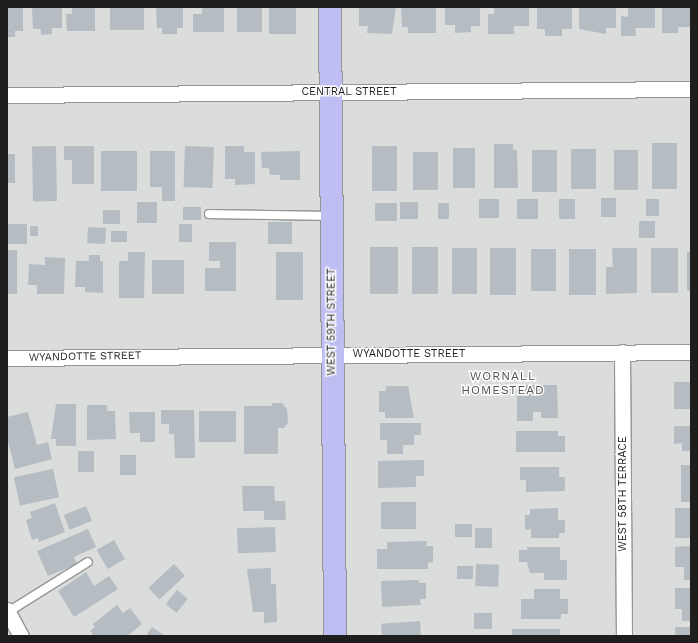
<!DOCTYPE html>
<style>
body{margin:0}
#map{position:relative;width:698px;height:643px;overflow:hidden;background:#e5e9ee;font-family:"Work Sans",sans-serif}
div>[style]{position:absolute}
[style*='--x']{left:calc(var(--x)*1px);top:calc(var(--y)*1px);width:calc(var(--w)*1px);rotate:calc(var(--a)*1deg)}
.residential>*{inset:0;background:#dbdcdc;transform-origin:0 0}
.building>*{inset:0;background:#b5bdc2;transform-origin:0 0}
.roads{filter:drop-shadow(1px 0 #959595) drop-shadow(-1px 0 #959595) drop-shadow(0 1px #959595) drop-shadow(0 -1px #959595)}
.lane>*{height:8px;margin:-4px;padding:0 4px;transform-origin:4px;border-radius:4px;background:#fff}
.street>*{height:15px;margin:-7.5px;padding:0 7.5px;transform-origin:7.5px;border-radius:7.5px;background:#fff}
.secondary>*{height:22px;margin:-11px;padding:0 11px;transform-origin:11px;border-radius:11px;background:#bebef3}
span{translate:-50% -50%;white-space:nowrap;text-align:center;line-height:1.15;-webkit-text-stroke:3px #fff;paint-order:stroke}
.street-label{font-size:11px;color:#1e1e1e}
.neighbourhood-label{font-size:12px;color:#515151;letter-spacing:1px}
.frame{position:absolute;inset:0;border:8px solid #1e1e1e;pointer-events:none}
</style>
<div id="map">
<div class="residential">
<i style="left:7px;top:7px;width:684px;height:629px"></i>
</div>
<div class="building">
<i style="clip-path:polygon(7px 7px,23px 7px,23px 31px,15px 31px,15px 37px,7px 37px)"></i>
<i style="clip-path:polygon(62px 7px,62px 28px,52px 28px,52px 34px,41px 35px,41px 29px,33px 29px,32px 8px)"></i>
<i style="clip-path:polygon(72px 7px,95px 7px,95px 31px,67px 31px,66px 14px,72px 14px)"></i>
<i style="left:110px;top:7px;width:34px;height:23px"></i>
<i style="clip-path:polygon(156px 7px,183px 7px,183px 28px,177px 28px,177px 34px,162px 34px,162px 28px,157px 28px)"></i>
<i style="clip-path:polygon(202px 7px,224px 7px,224px 32px,193px 32px,193px 14px,202px 14px)"></i>
<i style="left:237px;top:7px;width:25px;height:25px"></i>
<i style="left:269px;top:7px;width:27px;height:27px"></i>
<i style="clip-path:polygon(359px 7px,396px 7px,392px 34px,367px 33px,368px 26px,359px 26px)"></i>
<i style="clip-path:polygon(401px 7px,436px 7px,436px 33px,408px 33px,408px 27px,402px 27px)"></i>
<i style="clip-path:polygon(445px 7px,480px 7px,480px 26px,471px 26px,471px 32px,455px 33px,455px 25px,445px 25px)"></i>
<i style="clip-path:polygon(494px 7px,529px 7px,529px 26px,514px 26px,514px 34px,488px 34px,488px 14px,494px 14px)"></i>
<i style="clip-path:polygon(537px 7px,572px 7px,572px 29px,562px 29px,562px 36px,545px 36px,545px 29px,537px 29px)"></i>
<i style="clip-path:polygon(579px 7px,616px 7px,616px 28px,606px 28px,606px 34px,579px 29px)"></i>
<i style="clip-path:polygon(628px 7px,655px 7px,655px 28px,635px 28px,636px 36px,621px 36px,621px 16px,628px 17px)"></i>
<i style="clip-path:polygon(662px 7px,691px 7px,691px 27px,678px 27px,678px 33px,662px 33px)"></i>
<i style="left:652px;top:143px;width:25px;height:46px"></i>
<i style="clip-path:polygon(494px 144px,513px 144px,513px 150px,517px 150px,518px 188px,494px 188px)"></i>
<i style="left:56px;top:146px;width:55px;height:24px;rotate:89deg"></i>
<i style="clip-path:polygon(64px 146px,94px 146px,94px 184px,72px 184px,72px 160px,64px 160px)"></i>
<i style="left:185px;top:146px;width:29px;height:41px;rotate:2deg"></i>
<i style="clip-path:polygon(225px 146px,244px 146px,244px 152px,255px 152px,255px 184px,235px 185px,235px 179px,225px 179px)"></i>
<i style="left:372px;top:146px;width:25px;height:45px"></i>
<i style="left:453px;top:148px;width:22px;height:40px"></i>
<i style="left:571px;top:149px;width:25px;height:40px"></i>
<i style="left:532px;top:150px;width:25px;height:42px"></i>
<i style="left:614px;top:150px;width:24px;height:40px"></i>
<i style="left:137px;top:151px;width:40px;height:36px;rotate:90deg"></i>
<i style="clip-path:polygon(150px 151px,175px 151px,175px 201px,162px 201px,162px 187px,150px 187px)"></i>
<i style="clip-path:polygon(300px 151px,300px 180px,280px 180px,280px 175px,270px 175px,269px 168px,262px 168px,261px 152px)"></i>
<i style="left:413px;top:152px;width:25px;height:38px"></i>
<i style="left:7px;top:154px;width:8px;height:29px"></i>
<i style="left:601px;top:198px;width:15px;height:19px"></i>
<i style="left:479px;top:199px;width:20px;height:19px"></i>
<i style="left:517px;top:199px;width:21px;height:20px"></i>
<i style="left:559px;top:199px;width:16px;height:20px"></i>
<i style="left:646px;top:199px;width:13px;height:17px"></i>
<i style="left:137px;top:202px;width:20px;height:21px"></i>
<i style="left:400px;top:202px;width:18px;height:17px"></i>
<i style="left:375px;top:203px;width:22px;height:18px"></i>
<i style="left:438px;top:203px;width:11px;height:16px"></i>
<i style="left:183px;top:207px;width:18px;height:13px"></i>
<i style="left:103px;top:210px;width:17px;height:14px"></i>
<i style="left:639px;top:221px;width:16px;height:17px"></i>
<i style="left:268px;top:222px;width:24px;height:22px"></i>
<i style="left:7px;top:224px;width:20px;height:20px"></i>
<i style="left:179px;top:224px;width:13px;height:18px"></i>
<i style="left:30px;top:226px;width:8px;height:10px"></i>
<i style="left:88px;top:227px;width:18px;height:16px;rotate:3deg"></i>
<i style="left:111px;top:231px;width:16px;height:11px"></i>
<i style="clip-path:polygon(209px 242px,236px 242px,236px 291px,205px 291px,205px 268px,220px 268px,220px 261px,209px 261px)"></i>
<i style="left:370px;top:247px;width:28px;height:47px"></i>
<i style="left:412px;top:247px;width:26px;height:47px"></i>
<i style="left:452px;top:248px;width:25px;height:46px"></i>
<i style="left:490px;top:248px;width:26px;height:47px"></i>
<i style="clip-path:polygon(612px 248px,637px 248px,637px 293px,606px 294px,606px 267px,613px 267px)"></i>
<i style="left:651px;top:248px;width:27px;height:45px"></i>
<i style="left:531px;top:249px;width:25px;height:42px"></i>
<i style="left:569px;top:249px;width:27px;height:46px"></i>
<i style="left:7px;top:250px;width:10px;height:44px"></i>
<i style="clip-path:polygon(128px 252px,145px 252px,144px 298px,119px 298px,119px 261px,128px 261px)"></i>
<i style="left:276px;top:252px;width:27px;height:48px"></i>
<i style="left:687px;top:252px;width:4px;height:39px"></i>
<i style="clip-path:polygon(89px 255px,100px 255px,100px 261px,103px 261px,103px 293px,85px 292px,85px 287px,75px 287px,76px 261px,89px 261px)"></i>
<i style="clip-path:polygon(45px 257px,65px 258px,64px 294px,37px 294px,37px 285px,28px 285px,29px 264px,45px 265px)"></i>
<i style="left:152px;top:260px;width:32px;height:34px"></i>
<i style="left:674px;top:382px;width:17px;height:27px"></i>
<i style="clip-path:polygon(517px 385px,557px 385px,558px 418px,541px 418px,541px 412px,533px 412px,533px 421px,517px 421px)"></i>
<i style="clip-path:polygon(386px 386px,408px 386px,414px 418px,385px 418px,385px 412px,379px 412px,379px 391px,386px 391px)"></i>
<i style="clip-path:polygon(272px 403px,282px 403px,287px 409px,288px 423px,284px 428px,278px 428px,278px 454px,244px 454px,244px 406px,272px 406px)"></i>
<i style="clip-path:polygon(56px 404px,76px 404px,76px 446px,56px 446px,56px 439px,51px 439px)"></i>
<i style="clip-path:polygon(87px 405px,107px 405px,107px 411px,115px 411px,116px 439px,87px 440px)"></i>
<i style="clip-path:polygon(161px 410px,194px 410px,195px 458px,175px 458px,174px 434px,169px 434px,169px 424px,161px 424px)"></i>
<i style="left:199px;top:411px;width:37px;height:31px"></i>
<i style="clip-path:polygon(28px 412px,37px 445px,48px 442px,52px 459px,15px 469px,7px 438px,7px 417px)"></i>
<i style="clip-path:polygon(129px 412px,155px 412px,155px 442px,140px 442px,140px 433px,130px 433px)"></i>
<i style="clip-path:polygon(380px 423px,421px 423px,421px 435px,414px 435px,414px 445px,403px 445px,403px 454px,387px 454px,387px 440px,380px 440px)"></i>
<i style="clip-path:polygon(674px 426px,691px 426px,691px 451px,682px 451px,682px 443px,674px 444px)"></i>
<i style="clip-path:polygon(516px 431px,558px 431px,558px 436px,565px 436px,565px 452px,516px 452px)"></i>
<i style="left:78px;top:451px;width:16px;height:21px"></i>
<i style="left:136px;top:455px;width:20px;height:16px;rotate:90deg"></i>
<i style="clip-path:polygon(424px 460px,424px 476px,416px 476px,416px 487px,378px 488px,378px 461px)"></i>
<i style="left:681px;top:465px;width:10px;height:37px"></i>
<i style="clip-path:polygon(520px 467px,559px 467px,559px 477px,565px 477px,565px 491px,526px 492px,526px 480px,520px 480px)"></i>
<i style="left:53px;top:469px;width:29px;height:40px;rotate:78deg"></i>
<i style="clip-path:polygon(242px 486px,274px 486px,275px 501px,285px 501px,286px 520px,264px 520px,264px 511px,243px 511px)"></i>
<i style="left:381px;top:502px;width:35px;height:27px"></i>
<i style="clip-path:polygon(55px 503px,65px 532px,39px 542px,38px 538px,32px 540px,26px 520px,32px 518px,30px 512px)"></i>
<i style="left:86px;top:506px;width:16px;height:24px;rotate:68deg"></i>
<i style="clip-path:polygon(558px 508px,558px 520px,565px 520px,565px 533px,559px 533px,559px 538px,531px 538px,531px 529px,525px 530px,525px 515px,530px 515px,530px 509px)"></i>
<i style="left:675px;top:508px;width:16px;height:30px"></i>
<i style="left:472px;top:524px;width:13px;height:17px;rotate:90deg"></i>
<i style="left:275px;top:527px;width:25px;height:38px;rotate:88deg"></i>
<i style="left:475px;top:528px;width:17px;height:20px"></i>
<i style="clip-path:polygon(88px 529px,96px 547px,74px 557px,77px 564px,48px 576px,37px 551px)"></i>
<i style="left:114px;top:540px;width:22px;height:20px;rotate:60deg"></i>
<i style="clip-path:polygon(427px 541px,426px 546px,433px 546px,433px 563px,428px 562px,428px 569px,377px 569px,377px 549px,387px 549px,387px 542px)"></i>
<i style="clip-path:polygon(691px 546px,691px 580px,684px 580px,684px 567px,675px 567px,675px 547px)"></i>
<i style="clip-path:polygon(527px 547px,560px 547px,560px 560px,567px 560px,567px 580px,544px 580px,544px 573px,530px 573px,527px 562px,519px 562px,519px 550px,527px 550px)"></i>
<i style="left:174px;top:564px;width:16px;height:35px;rotate:47deg"></i>
<i style="left:476px;top:564px;width:23px;height:22px;rotate:2deg"></i>
<i style="left:457px;top:566px;width:16px;height:13px"></i>
<i style="clip-path:polygon(271px 568px,271px 584px,276px 584px,277px 622px,264px 623px,264px 612px,253px 612px,247px 569px)"></i>
<i style="clip-path:polygon(86px 572px,94px 586px,109px 576px,118px 589px,74px 617px,58px 591px)"></i>
<i style="clip-path:polygon(419px 580px,419px 583px,426px 583px,426px 599px,420px 599px,421px 605px,382px 607px,381px 581px)"></i>
<i style="clip-path:polygon(675px 588px,691px 588px,691px 621px,682px 621px,682px 609px,675px 609px)"></i>
<i style="clip-path:polygon(534px 589px,560px 589px,560px 599px,568px 599px,568px 614px,561px 614px,561px 619px,521px 619px,521px 599px,534px 599px)"></i>
<i style="left:177px;top:590px;width:14px;height:18px;rotate:39deg"></i>
<i style="clip-path:polygon(117px 605px,123px 613px,130px 608px,142px 624px,127px 636px,94px 636px,90px 631px,95px 627px,93px 624px)"></i>
<i style="left:492px;top:613px;width:16px;height:18px;rotate:90deg"></i>
<i style="left:420px;top:621px;width:15px;height:39px;rotate:86deg"></i>
<i style="clip-path:polygon(152px 627px,165px 636px,146px 636px)"></i>
<i style="left:675px;top:627px;width:16px;height:9px"></i>
<i style="left:512px;top:629px;width:48px;height:7px"></i>
</div>
<div class="roads">
<div class="lane">
<i style="--x:209;--y:214;--w:121;--a:0.9"></i>
<i style="--x:8;--y:612;--w:94;--a:-32"></i>
</div>
<div class="street">
<i style="--x:7;--y:95;--w:684;--a:-0.5"></i>
<i style="--x:622;--y:352;--w:284;--a:89.6"></i>
<i style="--x:7;--y:358;--w:684;--a:-0.5"></i>
<i style="--x:7;--y:610;--w:30;--a:62"></i>
</div>
<div class="secondary">
<i style="--x:330;--y:7;--w:629;--a:89.54"></i>
</div>
</div>
<div class="street-label">
<span style="left:349px;top:92px">CENTRAL STREET</span>
<span style="left:332px;top:322px;rotate:-90deg">WEST 59TH STREET</span>
<span style="left:409px;top:354px">WYANDOTTE STREET</span>
<span style="left:85px;top:357px;rotate:-1deg">WYANDOTTE STREET</span>
<span style="left:623px;top:494px;rotate:-90deg">WEST 58TH TERRACE</span>
</div>
<div class="neighbourhood-label">
<span style="left:503px;top:384px">WORNALL<br>HOMESTEAD</span>
</div>
<div class="frame"></div>
</div>
